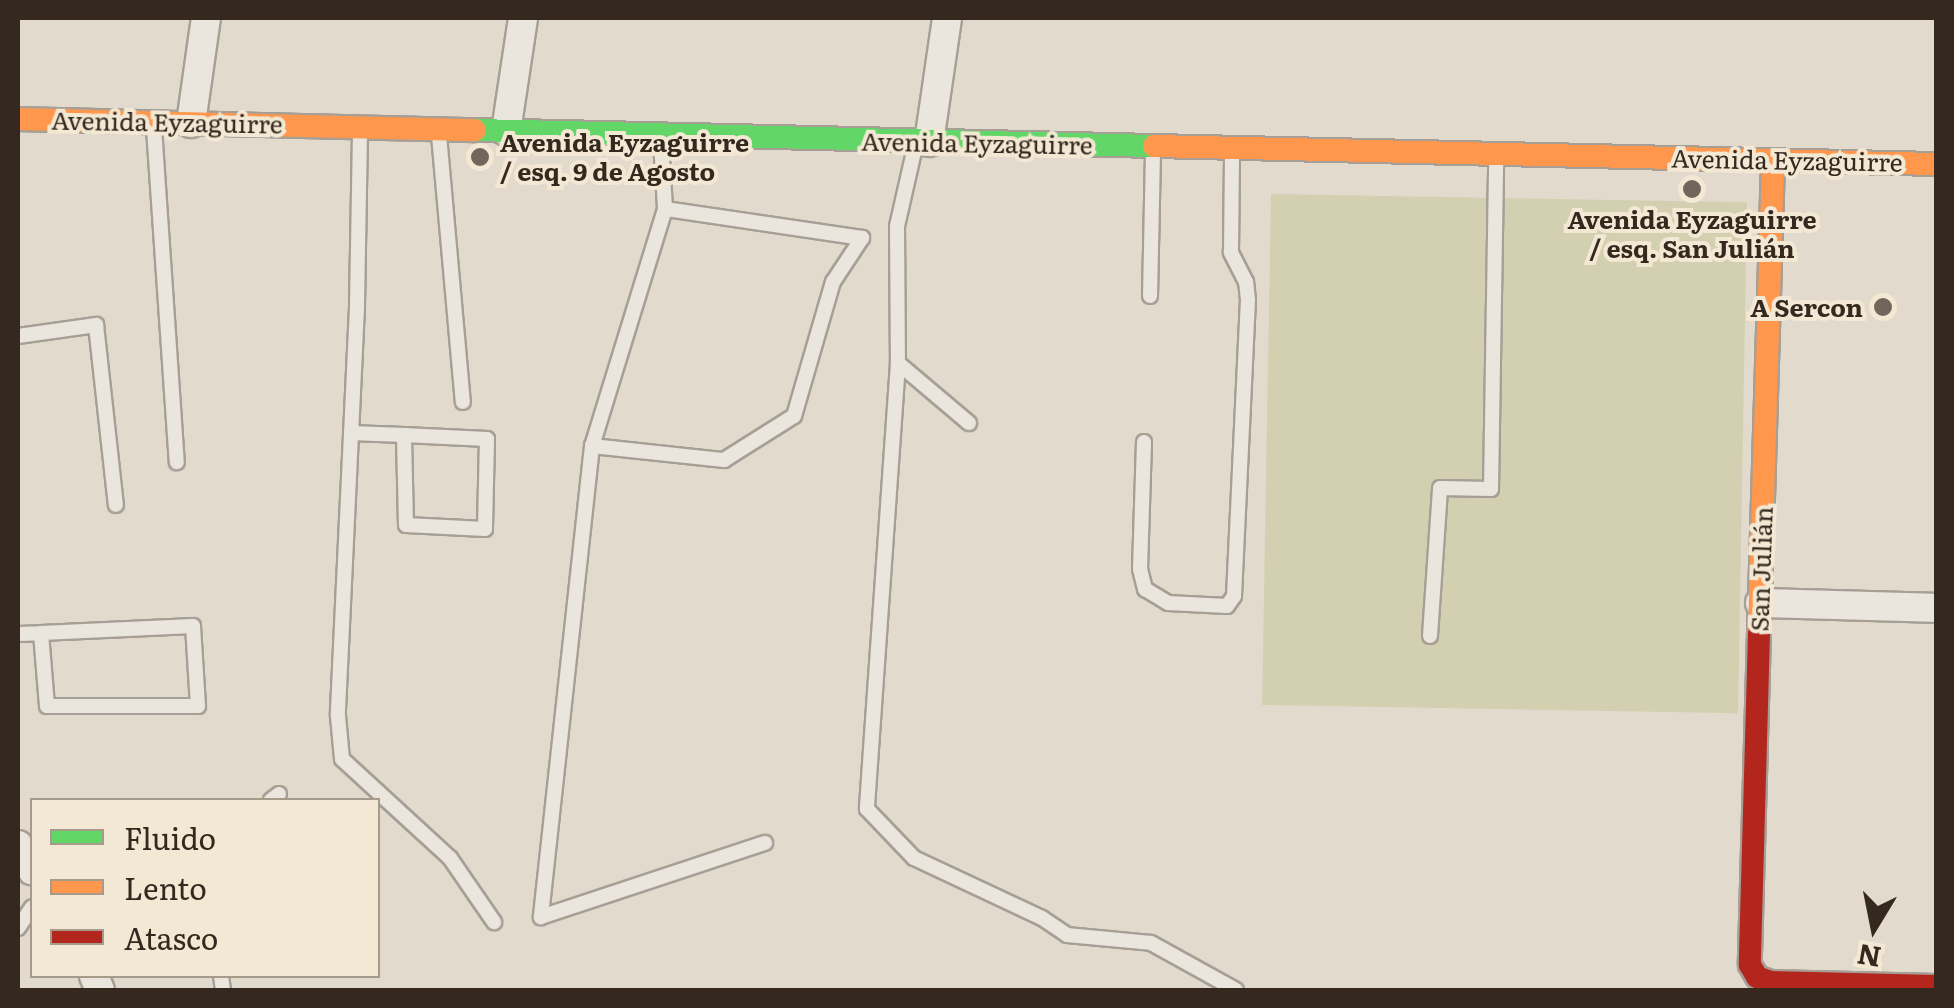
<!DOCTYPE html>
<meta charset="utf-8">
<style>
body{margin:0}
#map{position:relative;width:1954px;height:1008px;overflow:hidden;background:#e2dacc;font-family:Literata,serif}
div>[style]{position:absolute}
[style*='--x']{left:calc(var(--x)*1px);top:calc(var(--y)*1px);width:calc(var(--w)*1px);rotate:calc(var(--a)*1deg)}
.green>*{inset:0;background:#d2d0b0;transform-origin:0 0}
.roads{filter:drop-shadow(2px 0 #a79f96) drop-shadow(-2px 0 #a79f96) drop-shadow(0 2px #a79f96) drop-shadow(0 -2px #a79f96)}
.lane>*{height:14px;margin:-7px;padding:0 7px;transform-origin:7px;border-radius:7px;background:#eae5dd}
.street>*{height:28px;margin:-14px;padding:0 14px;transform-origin:14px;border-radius:14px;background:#eae5dd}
.fast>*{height:22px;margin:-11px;padding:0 11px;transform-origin:11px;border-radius:11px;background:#63d668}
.slow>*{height:22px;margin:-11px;padding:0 11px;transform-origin:11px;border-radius:11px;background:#ff974d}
.jam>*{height:22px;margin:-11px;padding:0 11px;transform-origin:11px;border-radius:11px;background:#b3261e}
.dots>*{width:28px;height:28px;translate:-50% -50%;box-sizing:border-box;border:5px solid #f2e8d3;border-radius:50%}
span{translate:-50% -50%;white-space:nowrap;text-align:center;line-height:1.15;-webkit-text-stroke:8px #f2e8d3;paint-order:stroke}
.street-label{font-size:25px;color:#34281f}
.poi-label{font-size:25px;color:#34281f;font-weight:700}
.left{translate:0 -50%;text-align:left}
.right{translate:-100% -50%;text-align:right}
.frame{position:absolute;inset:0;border:20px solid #34281f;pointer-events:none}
.legend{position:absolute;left:30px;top:798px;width:350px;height:180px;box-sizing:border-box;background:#f2e8d3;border:2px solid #a69b8b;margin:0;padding:12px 18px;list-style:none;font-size:30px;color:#34281f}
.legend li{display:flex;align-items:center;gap:20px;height:50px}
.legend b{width:50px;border:2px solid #a69b8b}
.north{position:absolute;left:1824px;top:878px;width:100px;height:100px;-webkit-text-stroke:8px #f2e8d3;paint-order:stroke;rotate:190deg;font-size:28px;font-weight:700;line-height:40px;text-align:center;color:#34281f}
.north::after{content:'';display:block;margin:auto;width:35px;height:45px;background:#34281f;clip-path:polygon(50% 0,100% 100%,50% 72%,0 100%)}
</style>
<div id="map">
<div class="green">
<i style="left:1271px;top:194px;width:476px;height:511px;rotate:1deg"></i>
</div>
<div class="roads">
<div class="lane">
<i style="--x:154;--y:128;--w:335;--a:86.1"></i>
<i style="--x:360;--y:133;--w:174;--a:91"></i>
<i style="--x:357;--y:307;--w:409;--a:92.7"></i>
<i style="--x:338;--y:716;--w:43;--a:84.7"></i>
<i style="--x:342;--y:759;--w:147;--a:42.5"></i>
<i style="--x:450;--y:858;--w:78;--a:55.5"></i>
<i style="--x:439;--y:135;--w:268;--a:84.9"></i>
<i style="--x:661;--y:141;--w:68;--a:86.6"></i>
<i style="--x:665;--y:209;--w:248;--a:107.1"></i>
<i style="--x:592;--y:446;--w:133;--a:6.1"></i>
<i style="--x:724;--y:460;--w:83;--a:-32.2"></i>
<i style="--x:794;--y:416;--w:140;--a:-73.8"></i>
<i style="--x:833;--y:282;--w:53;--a:-56.6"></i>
<i style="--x:862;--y:238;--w:199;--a:-171.6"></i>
<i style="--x:915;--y:147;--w:81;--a:102.8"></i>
<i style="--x:897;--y:226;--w:137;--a:89.6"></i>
<i style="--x:898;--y:363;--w:93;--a:40.2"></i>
<i style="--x:1150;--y:296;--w:144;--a:-88.8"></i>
<i style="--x:18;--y:336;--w:79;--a:-8"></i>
<i style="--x:96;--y:325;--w:181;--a:83.7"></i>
<i style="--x:898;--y:363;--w:447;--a:94"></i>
<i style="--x:867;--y:809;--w:68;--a:46.2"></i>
<i style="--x:914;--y:858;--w:141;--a:25.1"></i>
<i style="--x:1042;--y:918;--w:30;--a:34"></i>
<i style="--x:1067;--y:935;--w:84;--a:5.4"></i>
<i style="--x:1151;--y:943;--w:97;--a:28.9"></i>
<i style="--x:351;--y:433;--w:53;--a:2.2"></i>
<i style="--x:404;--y:435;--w:83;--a:2.8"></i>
<i style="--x:487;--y:439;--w:90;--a:91.3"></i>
<i style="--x:485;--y:529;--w:79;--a:-177.1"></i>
<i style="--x:406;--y:525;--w:90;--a:-91.3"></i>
<i style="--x:1144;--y:442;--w:127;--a:91.8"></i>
<i style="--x:1140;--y:569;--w:21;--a:76"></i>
<i style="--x:1145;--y:589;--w:27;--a:31"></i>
<i style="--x:1168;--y:603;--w:59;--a:2.9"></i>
<i style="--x:1227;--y:606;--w:12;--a:-55"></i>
<i style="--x:1234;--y:596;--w:296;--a:-87.3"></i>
<i style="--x:1248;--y:300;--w:18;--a:-96"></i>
<i style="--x:1246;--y:282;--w:34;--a:-117"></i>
<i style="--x:1231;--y:252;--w:98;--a:-89.4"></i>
<i style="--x:592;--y:446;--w:474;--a:96.2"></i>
<i style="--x:541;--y:917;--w:236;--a:-18.3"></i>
<i style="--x:18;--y:634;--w:23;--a:-2"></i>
<i style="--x:41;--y:633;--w:152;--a:-2.6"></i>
<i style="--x:193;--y:626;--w:80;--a:86.4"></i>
<i style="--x:198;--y:706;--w:151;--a:180"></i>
<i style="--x:47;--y:706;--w:73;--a:-94.7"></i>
<i style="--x:1430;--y:636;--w:148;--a:-86.1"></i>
<i style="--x:1440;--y:488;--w:51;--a:1.1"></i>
<i style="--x:1491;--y:489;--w:329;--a:-89.1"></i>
<i style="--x:271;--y:800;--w:10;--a:-37"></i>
<i style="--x:18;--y:928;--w:25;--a:-56"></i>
<i style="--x:221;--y:976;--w:14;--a:82"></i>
</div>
<div class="street">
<i style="--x:191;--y:123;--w:106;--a:-81.9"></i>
<i style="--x:506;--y:131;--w:114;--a:-81.4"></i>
<i style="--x:929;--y:142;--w:125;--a:-81.7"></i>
<i style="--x:1760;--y:603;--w:176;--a:1.6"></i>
<i style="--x:18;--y:845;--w:29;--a:61"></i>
<i style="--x:94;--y:976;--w:15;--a:67"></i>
</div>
<div class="fast">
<i style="--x:475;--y:130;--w:679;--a:1.35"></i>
</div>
<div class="slow">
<i style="--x:18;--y:119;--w:457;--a:1.4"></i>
<i style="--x:1154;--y:146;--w:782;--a:1.32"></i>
<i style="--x:1759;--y:633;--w:473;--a:-88.3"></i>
</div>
<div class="jam">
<i style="--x:1759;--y:633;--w:332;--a:91.6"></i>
<i style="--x:1750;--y:965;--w:14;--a:60"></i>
<i style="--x:1757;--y:977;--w:15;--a:20"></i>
<i style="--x:1771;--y:982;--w:165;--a:1.4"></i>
</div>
</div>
<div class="dots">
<i style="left:480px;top:157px;background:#71665c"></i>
<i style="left:1692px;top:189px;background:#71665c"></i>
<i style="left:1883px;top:307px;background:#71665c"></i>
</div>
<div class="street-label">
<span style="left:167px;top:122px;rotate:1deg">Avenida Eyzaguirre</span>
<span style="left:977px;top:143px;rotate:1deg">Avenida Eyzaguirre</span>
<span style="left:1787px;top:160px;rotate:1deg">Avenida Eyzaguirre</span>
<span style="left:1761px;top:569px;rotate:-88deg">San Julián</span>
</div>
<div class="poi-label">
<span class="left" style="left:500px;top:157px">Avenida Eyzaguirre<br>/ esq. 9 de Agosto</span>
<span style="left:1692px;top:234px">Avenida Eyzaguirre<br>/ esq. San Julián</span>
<span class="right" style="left:1863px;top:307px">A Sercon</span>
</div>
<div class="frame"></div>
<ul class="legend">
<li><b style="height:12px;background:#63d668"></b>Fluido</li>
<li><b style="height:12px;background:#ff974d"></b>Lento</li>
<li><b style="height:12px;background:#b3261e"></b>Atasco</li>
</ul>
<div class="north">N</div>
</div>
